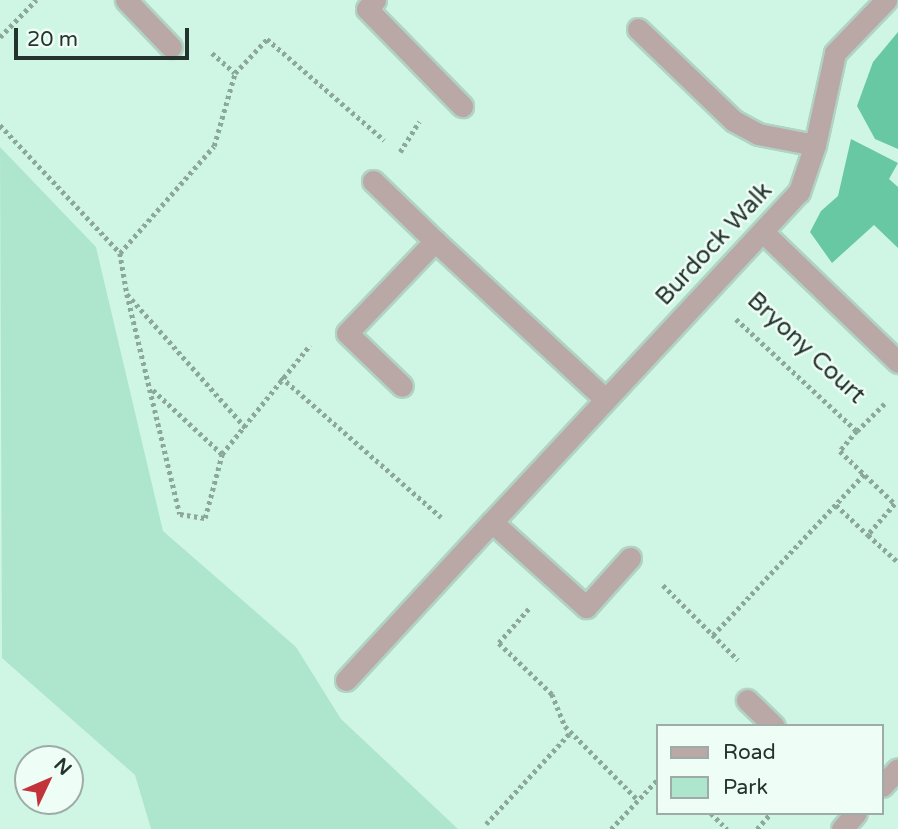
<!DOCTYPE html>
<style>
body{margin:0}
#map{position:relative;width:898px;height:829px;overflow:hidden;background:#cff6e5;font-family:"Varela Round",sans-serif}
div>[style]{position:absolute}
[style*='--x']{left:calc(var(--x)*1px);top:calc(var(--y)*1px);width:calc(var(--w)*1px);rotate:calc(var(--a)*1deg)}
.green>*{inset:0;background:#aee6cd}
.forest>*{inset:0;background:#68c8a3}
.path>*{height:4.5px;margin-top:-2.25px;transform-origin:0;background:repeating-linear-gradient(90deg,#8ba89b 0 3.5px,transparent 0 7px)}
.roads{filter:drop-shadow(2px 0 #b0d3c4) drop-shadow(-2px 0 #b0d3c4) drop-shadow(0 2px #b0d3c4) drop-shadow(0 -2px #b0d3c4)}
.lane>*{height:21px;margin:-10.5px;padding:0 10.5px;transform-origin:10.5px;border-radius:10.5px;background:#baa8a6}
.street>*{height:21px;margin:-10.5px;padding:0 10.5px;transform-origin:10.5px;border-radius:10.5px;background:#baa8a6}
span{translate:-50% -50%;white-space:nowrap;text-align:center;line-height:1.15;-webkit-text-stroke:5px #eefdf6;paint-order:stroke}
.street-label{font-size:24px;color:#24332d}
.legend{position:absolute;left:656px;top:724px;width:228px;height:91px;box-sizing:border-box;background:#eefdf6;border:2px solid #9daca6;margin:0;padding:9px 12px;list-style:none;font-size:21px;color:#24332d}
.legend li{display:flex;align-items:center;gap:14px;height:35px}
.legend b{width:35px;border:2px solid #9daca6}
.north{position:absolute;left:14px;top:745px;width:70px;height:70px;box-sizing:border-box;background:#eefdf6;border:2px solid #9daca6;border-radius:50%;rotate:46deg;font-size:19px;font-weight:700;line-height:28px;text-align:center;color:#24332d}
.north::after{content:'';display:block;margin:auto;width:24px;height:32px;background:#c2333a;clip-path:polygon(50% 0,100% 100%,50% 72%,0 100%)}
.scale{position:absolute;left:14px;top:28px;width:175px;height:32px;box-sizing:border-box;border:4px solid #24332d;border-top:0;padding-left:9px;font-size:21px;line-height:24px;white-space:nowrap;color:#24332d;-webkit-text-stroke:5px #eefdf6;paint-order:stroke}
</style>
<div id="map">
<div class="green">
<i style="clip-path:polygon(0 147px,96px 247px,163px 531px,296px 647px,341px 719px,458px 829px,151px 829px,135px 775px,2px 658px)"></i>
</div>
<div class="forest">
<i style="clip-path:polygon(898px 32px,898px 149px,875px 139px,857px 106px,873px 62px)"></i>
<i style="clip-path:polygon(851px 139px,898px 163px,889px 179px,898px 187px,898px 248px,874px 225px,832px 263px,810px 232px,821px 211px,838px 196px)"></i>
</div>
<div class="path">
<i style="--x:0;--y:37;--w:52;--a:-45.8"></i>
<i style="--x:212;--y:53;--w:30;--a:41"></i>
<i style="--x:0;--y:125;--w:175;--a:46.8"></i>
<i style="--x:400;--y:152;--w:36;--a:-58"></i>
<i style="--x:120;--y:253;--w:142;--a:-48.7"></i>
<i style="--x:214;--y:146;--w:76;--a:-74"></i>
<i style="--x:235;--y:73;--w:47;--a:-46.7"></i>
<i style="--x:267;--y:39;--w:155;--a:40.8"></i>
<i style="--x:120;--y:253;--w:42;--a:80.3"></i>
<i style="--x:127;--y:294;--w:179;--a:48.4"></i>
<i style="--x:127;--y:294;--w:226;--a:76.5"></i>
<i style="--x:180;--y:514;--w:25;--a:9"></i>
<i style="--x:205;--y:518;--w:66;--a:-75.1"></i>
<i style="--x:222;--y:454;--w:140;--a:-51.1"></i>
<i style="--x:736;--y:319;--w:165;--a:42.8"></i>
<i style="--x:857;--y:431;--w:26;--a:130"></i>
<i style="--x:840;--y:451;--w:76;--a:43.9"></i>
<i style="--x:895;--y:504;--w:41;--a:131.1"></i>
<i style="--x:868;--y:535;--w:40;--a:42"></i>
<i style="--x:281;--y:377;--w:213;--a:41.2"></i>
<i style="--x:153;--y:390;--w:94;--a:42.8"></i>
<i style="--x:857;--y:431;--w:41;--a:-45"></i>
<i style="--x:836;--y:505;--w:44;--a:43.2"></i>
<i style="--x:663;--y:585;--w:106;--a:45"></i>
<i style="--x:529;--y:609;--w:45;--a:131.4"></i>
<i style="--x:499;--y:643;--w:74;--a:43.9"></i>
<i style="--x:552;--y:694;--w:35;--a:68"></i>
<i style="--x:565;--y:726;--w:104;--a:45.4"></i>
<i style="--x:713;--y:635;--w:221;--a:-46.8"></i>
<i style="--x:711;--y:813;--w:23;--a:45"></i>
<i style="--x:486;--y:824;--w:125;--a:-47.3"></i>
<i style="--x:611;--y:829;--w:69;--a:-46.8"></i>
<i style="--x:757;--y:829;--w:21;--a:-49"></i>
</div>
<div class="roads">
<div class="lane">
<i style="--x:367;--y:9;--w:136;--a:45.6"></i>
<i style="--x:638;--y:29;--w:133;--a:43.8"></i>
<i style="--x:734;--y:121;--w:27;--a:28"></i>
<i style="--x:758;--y:134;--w:58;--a:10.9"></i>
<i style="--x:373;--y:181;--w:86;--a:44.1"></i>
<i style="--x:435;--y:241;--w:127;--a:133.7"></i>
<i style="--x:347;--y:333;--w:76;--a:43.9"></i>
<i style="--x:346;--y:680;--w:215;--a:-47.3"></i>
<i style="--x:492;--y:522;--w:127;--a:42.1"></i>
<i style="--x:586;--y:607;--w:66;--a:-48.1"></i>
<i style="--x:747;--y:700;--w:37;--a:44"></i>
</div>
<div class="street">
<i style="--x:126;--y:0;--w:65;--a:46.2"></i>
<i style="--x:367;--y:9;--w:12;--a:-48"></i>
<i style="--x:764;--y:233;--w:186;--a:43.9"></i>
<i style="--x:435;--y:241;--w:231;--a:42.9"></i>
<i style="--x:492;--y:522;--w:451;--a:-47.1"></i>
<i style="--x:799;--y:192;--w:50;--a:-71.2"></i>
<i style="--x:815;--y:145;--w:94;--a:-77.7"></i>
<i style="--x:835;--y:53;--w:74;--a:-46.1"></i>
<i style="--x:882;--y:786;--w:23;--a:-47"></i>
<i style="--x:842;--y:829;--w:21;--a:-49"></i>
</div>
</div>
<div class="street-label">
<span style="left:714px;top:244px;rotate:-47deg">Burdock Walk</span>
<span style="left:806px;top:348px;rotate:43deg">Bryony Court</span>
</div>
<ul class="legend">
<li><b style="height:9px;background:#baa8a6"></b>Road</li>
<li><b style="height:19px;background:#aee6cd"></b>Park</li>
</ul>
<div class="north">N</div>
<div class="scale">20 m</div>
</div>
